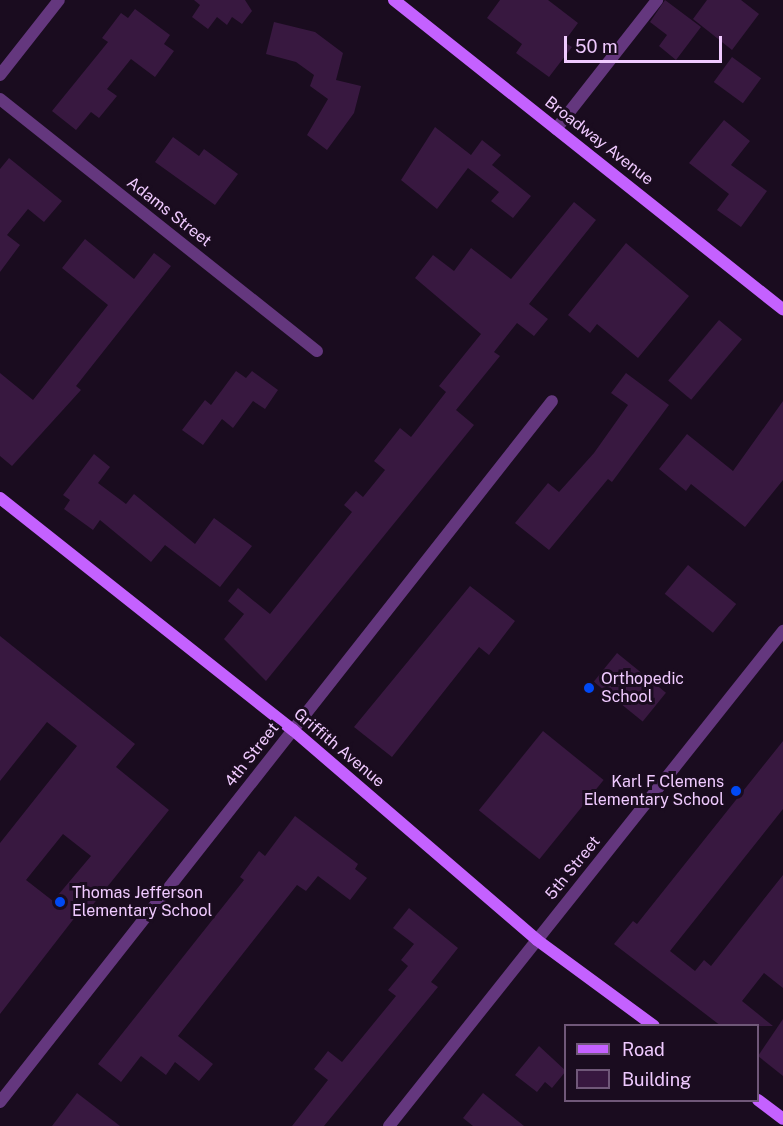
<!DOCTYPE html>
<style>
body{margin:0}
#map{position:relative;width:783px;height:1126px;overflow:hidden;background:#1a0c1f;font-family:"Public Sans",sans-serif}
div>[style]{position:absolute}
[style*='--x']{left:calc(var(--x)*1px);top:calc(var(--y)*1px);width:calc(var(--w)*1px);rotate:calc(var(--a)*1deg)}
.building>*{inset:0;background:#381840;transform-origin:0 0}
.street>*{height:12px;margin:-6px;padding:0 6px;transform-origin:6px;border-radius:6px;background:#64377e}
.secondary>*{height:12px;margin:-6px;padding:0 6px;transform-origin:6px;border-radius:6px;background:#c461ff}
.dots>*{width:16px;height:16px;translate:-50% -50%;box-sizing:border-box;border:3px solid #1a0c1f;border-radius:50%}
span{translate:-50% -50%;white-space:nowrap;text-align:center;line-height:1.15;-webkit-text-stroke:6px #1a0c1f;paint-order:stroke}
.street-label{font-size:16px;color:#f0caff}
.poi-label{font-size:16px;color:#f0caff}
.left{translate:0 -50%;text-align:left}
.right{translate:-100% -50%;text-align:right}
.legend{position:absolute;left:564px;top:1024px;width:195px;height:78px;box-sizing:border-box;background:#1a0c1f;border:2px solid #705879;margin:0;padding:8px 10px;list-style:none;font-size:18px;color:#f0caff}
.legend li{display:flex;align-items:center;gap:12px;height:30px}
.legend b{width:30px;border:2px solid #705879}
.scale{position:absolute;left:564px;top:36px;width:158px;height:27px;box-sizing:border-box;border:3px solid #f0caff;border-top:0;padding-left:8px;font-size:18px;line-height:21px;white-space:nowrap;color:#f0caff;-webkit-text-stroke:4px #1a0c1f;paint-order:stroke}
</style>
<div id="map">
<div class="building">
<i style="clip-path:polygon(194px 0,245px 0,252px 11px,242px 24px,232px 17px,227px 25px,217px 17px,208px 29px,192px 17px,200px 5px)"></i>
<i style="clip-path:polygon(500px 0,548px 0,578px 23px,564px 42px,572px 47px,549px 77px,516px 53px,522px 44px,487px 18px)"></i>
<i style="clip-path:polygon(665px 0,701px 27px,676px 60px,659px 46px,667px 35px,650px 22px)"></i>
<i style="clip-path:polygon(707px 0,741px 0,759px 14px,732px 50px,693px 19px)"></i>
<i style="clip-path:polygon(135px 9px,170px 35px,164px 44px,174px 51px,155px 77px,131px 59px,107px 89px,117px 96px,99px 118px,91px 112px,76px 130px,52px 111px,108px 42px,102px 38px,121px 13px,128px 18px)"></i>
<i style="clip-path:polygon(274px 22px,315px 32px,343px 53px,336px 80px,361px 86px,354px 113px,327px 150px,307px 135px,328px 99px,310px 86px,314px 75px,296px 62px,266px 54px)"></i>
<i style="left:732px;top:57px;width:36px;height:31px;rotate:36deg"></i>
<i style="clip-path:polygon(724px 120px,750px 141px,731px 165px,767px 191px,741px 227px,717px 210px,729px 194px,689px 163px)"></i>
<i style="clip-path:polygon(435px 127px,471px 155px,482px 140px,501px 155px,492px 165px,531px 196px,513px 218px,491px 201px,499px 192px,468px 168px,437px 209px,401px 180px)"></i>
<i style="clip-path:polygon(173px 137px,199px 156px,204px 149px,238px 174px,215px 205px,155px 162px)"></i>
<i style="clip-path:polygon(9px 158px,62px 201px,44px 222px,28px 209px,7px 235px,20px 245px,0 272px,0 169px)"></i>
<i style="clip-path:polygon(574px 202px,596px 220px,529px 304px,548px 319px,534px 336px,517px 323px,494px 352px,500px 356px,456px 410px,474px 425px,266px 681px,224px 639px,244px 614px,228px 601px,238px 588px,270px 614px,352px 512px,344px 505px,356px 491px,363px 497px,385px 470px,374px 461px,400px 428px,411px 437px,446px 392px,439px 386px,481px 334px,415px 278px,433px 255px,454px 271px,471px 248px,511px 279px)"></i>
<i style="clip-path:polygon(85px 239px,134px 279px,154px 253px,171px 266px,76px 386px,81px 390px,12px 466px,0 456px,0 373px,33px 400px,108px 305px,62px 268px)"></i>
<i style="clip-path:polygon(626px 243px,689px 296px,638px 358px,597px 324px,590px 333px,568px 315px)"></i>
<i style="left:719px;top:320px;width:30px;height:79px;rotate:40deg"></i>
<i style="clip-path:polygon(236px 371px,246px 378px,252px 371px,278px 390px,265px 409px,253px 401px,233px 428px,222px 419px,203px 445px,182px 430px,205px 400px,211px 405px)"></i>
<i style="clip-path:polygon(626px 373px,669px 405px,612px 482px,608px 479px,549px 550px,515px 523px,548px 483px,559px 492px,594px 453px,628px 405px,611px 393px)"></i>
<i style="clip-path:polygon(783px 401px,783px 480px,745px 527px,691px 484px,686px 491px,659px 469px,687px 434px,733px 471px)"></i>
<i style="clip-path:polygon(94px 454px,110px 467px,98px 483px,126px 504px,134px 494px,195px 544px,214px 518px,252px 546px,220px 587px,165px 545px,151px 562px,100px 520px,93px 530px,64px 509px,70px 500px,63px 495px)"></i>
<i style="left:688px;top:565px;width:62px;height:37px;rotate:39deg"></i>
<i style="clip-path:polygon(470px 586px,515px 621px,489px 655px,479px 647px,392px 757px,354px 727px)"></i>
<i style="clip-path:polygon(evenodd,0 636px,135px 744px,116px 767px,169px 810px,91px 907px,86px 903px,0 1014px,0 843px,77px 746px,47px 722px,0 781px,0 636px,63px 834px,91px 856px,53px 901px,26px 880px,63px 834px)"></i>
<i style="left:617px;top:653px;width:63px;height:37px;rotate:39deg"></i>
<i style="left:543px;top:731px;width:78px;height:102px;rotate:39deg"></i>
<i style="clip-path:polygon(783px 741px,783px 809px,670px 951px,695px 971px,704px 960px,711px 966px,783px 875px,783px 988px,764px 973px,742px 1001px,773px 1026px,721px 1026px,614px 944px,633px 921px,637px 924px)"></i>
<i style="clip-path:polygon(295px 816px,358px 864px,355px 869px,367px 878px,350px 900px,318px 876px,306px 891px,297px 885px,178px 1036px,213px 1064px,199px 1081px,175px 1062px,166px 1075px,141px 1056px,121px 1082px,98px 1064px,244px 880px,240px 877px,259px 851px,265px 856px)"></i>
<i style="clip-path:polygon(409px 908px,458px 948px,431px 982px,438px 987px,324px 1126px,292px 1126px,328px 1080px,314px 1069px,328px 1051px,342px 1062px,396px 996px,388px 990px,408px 966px,401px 960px,414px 944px,393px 928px)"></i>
<i style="clip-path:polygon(783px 1019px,783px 1076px,758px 1056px)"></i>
<i style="clip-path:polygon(539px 1046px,566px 1071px,552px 1088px,545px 1082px,537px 1092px,515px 1075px)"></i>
<i style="clip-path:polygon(77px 1093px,120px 1126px,52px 1126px)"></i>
<i style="clip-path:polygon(483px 1093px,524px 1126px,473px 1126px,463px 1118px)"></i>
</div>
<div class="street">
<i style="--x:0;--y:75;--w:95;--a:-51.8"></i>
<i style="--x:0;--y:99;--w:405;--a:38.5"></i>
<i style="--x:556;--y:129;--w:164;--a:-51.9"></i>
<i style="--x:0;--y:1102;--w:892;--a:-51.78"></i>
<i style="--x:389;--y:1126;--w:633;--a:-51.48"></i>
</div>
<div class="secondary">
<i style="--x:394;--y:0;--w:497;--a:38.5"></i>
<i style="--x:0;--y:498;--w:374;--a:38.4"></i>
<i style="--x:293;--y:730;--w:322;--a:40.7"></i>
<i style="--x:537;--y:940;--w:145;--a:36.3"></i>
<i style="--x:758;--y:1100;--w:31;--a:37"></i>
</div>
<div class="dots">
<i style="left:589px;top:688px;background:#0049f5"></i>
<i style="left:736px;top:791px;background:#0049f5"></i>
<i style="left:60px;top:902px;background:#0049f5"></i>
</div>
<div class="street-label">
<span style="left:599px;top:141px;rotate:38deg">Broadway Avenue</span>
<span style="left:169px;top:212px;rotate:38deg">Adams Street</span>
<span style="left:339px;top:748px;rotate:40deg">Griffith Avenue</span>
<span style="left:252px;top:755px;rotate:-52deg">4th Street</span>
<span style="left:573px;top:868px;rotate:-51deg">5th Street</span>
</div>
<div class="poi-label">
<span class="left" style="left:601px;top:688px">Orthopedic<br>School</span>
<span class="right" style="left:724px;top:791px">Karl F Clemens<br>Elementary School</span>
<span class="left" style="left:72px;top:902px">Thomas Jefferson<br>Elementary School</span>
</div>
<ul class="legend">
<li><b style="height:8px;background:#c461ff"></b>Road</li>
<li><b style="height:16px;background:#381840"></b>Building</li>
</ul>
<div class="scale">50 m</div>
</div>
